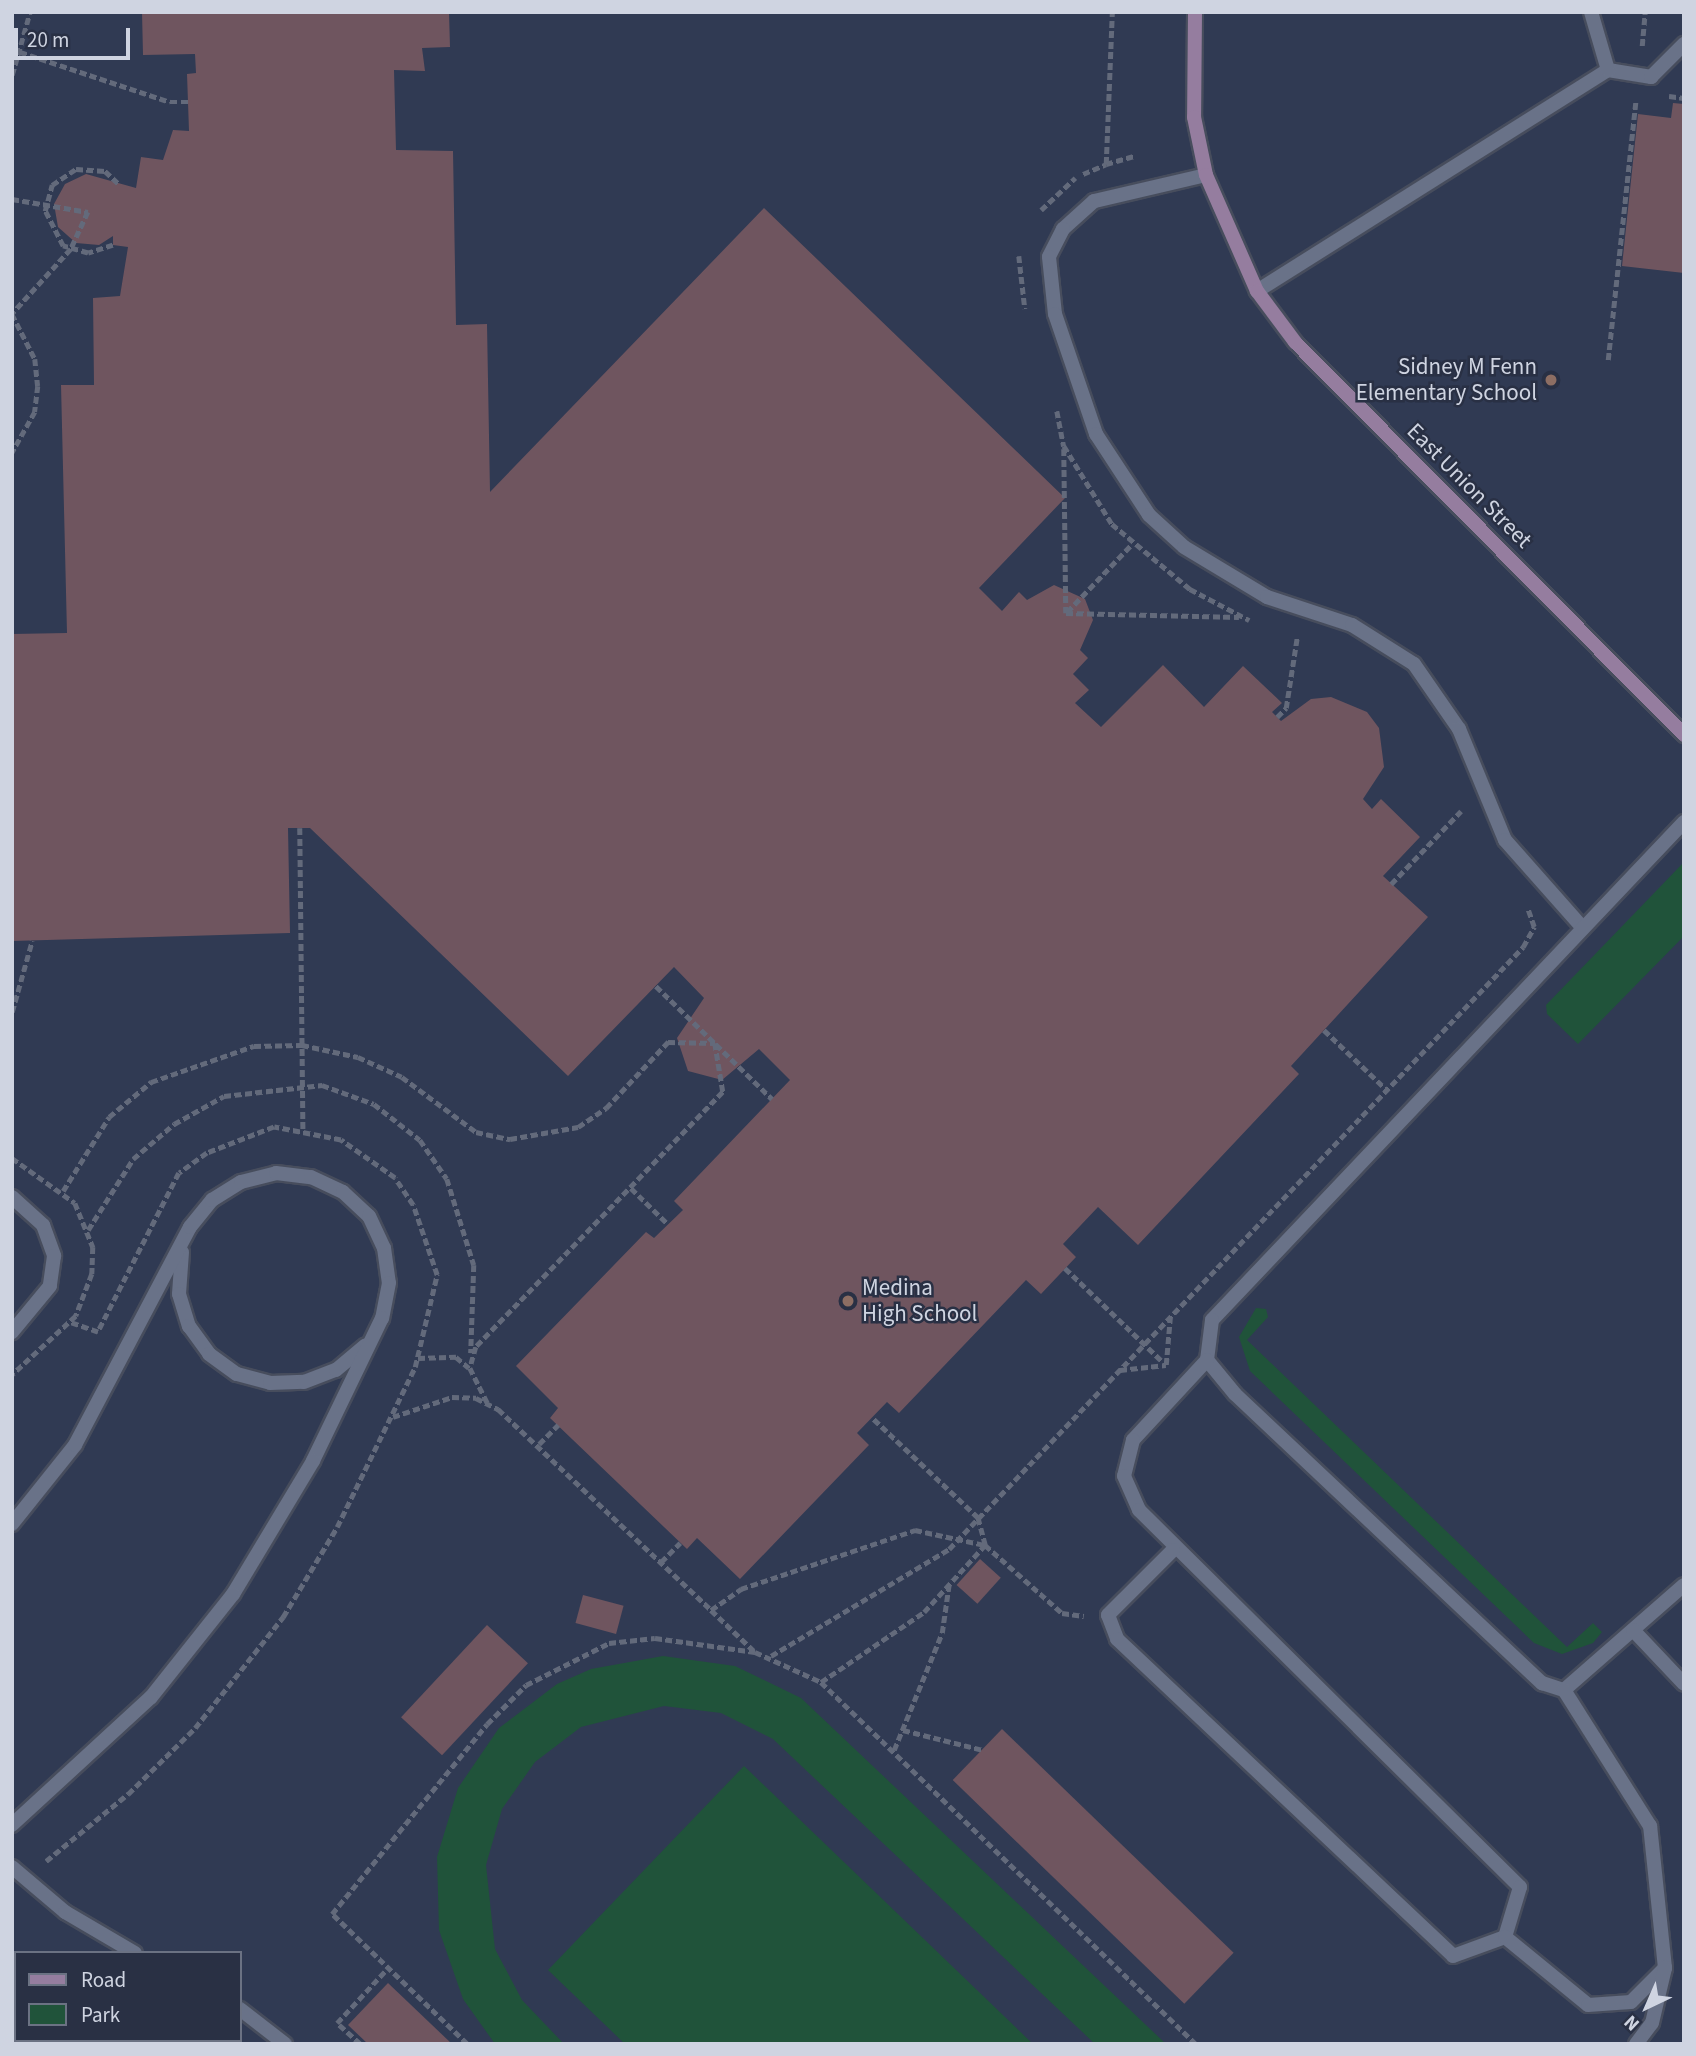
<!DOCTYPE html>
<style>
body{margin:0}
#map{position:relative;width:1696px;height:2056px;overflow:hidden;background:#293044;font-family:"Source Sans 3",sans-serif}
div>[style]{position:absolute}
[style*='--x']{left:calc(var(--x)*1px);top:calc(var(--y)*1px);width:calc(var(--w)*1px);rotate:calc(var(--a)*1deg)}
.built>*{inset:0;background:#303a53}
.green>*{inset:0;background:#20533a}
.building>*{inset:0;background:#6f555f;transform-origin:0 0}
.path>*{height:4.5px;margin-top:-2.25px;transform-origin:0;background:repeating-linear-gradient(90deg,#636a7b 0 7px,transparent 0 10.5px)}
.roads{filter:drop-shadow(2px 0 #474d5d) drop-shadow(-2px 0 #474d5d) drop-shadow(0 2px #474d5d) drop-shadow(0 -2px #474d5d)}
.lane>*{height:14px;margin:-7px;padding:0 7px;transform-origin:7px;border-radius:7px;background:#697288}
.secondary>*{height:14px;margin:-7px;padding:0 7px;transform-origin:7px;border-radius:7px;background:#957d9f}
.dots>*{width:19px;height:19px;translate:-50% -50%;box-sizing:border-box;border:4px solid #293044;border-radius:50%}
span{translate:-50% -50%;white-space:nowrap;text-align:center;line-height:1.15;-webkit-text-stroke:5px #293044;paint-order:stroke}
.poi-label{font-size:23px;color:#cfd4e1}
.right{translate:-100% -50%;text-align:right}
.left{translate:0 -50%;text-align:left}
.street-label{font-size:23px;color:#cfd4e1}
.frame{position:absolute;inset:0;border:14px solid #cfd4e1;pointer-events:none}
.legend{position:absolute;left:14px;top:1951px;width:228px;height:91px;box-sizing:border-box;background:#293044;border:2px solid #6b7283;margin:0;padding:9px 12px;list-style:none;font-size:21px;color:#cfd4e1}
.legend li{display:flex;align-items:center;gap:14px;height:35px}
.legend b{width:35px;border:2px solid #6b7283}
.north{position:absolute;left:1612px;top:1972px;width:70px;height:70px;-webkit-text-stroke:5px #293044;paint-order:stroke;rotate:224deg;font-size:19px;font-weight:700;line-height:28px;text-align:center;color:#cfd4e1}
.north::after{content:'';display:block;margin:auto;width:24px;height:32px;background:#cfd4e1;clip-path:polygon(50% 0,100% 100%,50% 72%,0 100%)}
.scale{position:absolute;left:14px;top:28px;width:116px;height:32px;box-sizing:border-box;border:4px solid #cfd4e1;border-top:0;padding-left:9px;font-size:21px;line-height:24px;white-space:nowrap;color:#cfd4e1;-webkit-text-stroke:5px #293044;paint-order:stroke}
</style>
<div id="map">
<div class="built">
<i style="clip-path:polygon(evenodd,12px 12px,1684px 12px,1684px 2044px,12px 2044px,12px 12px,16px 1953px,240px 1953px,240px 2040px,16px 2040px,16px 1953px)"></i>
</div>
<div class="green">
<i style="clip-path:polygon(1684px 862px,1684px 936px,1578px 1044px,1547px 1014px,1546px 1005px)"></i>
<i style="clip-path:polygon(1256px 1308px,1266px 1309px,1268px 1317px,1247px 1340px,1567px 1647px,1593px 1623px,1602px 1632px,1593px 1643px,1562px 1654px,1534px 1643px,1250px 1371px,1239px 1337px)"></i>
<i style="clip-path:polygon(663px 1656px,735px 1666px,801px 1698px,1166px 2044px,1095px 2044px,773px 1739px,721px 1713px,664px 1706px,581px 1727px,535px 1762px,502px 1809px,486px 1865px,495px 1949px,522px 2000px,564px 2044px,495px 2044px,463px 1999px,439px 1930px,437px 1857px,458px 1788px,499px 1728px,557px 1684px,591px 1669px)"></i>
<i style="clip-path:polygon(744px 1766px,1033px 2044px,625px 2044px,548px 1970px)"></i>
</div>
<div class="building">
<i style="clip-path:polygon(142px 12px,449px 12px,450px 47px,422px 48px,425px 71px,394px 70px,396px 150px,453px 151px,456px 325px,487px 324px,490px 492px,764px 208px,1065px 498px,979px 588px,1002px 611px,1019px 592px,1027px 600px,1054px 585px,1085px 599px,1093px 620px,1080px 650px,1088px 658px,1073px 674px,1089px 690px,1075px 703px,1101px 727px,1163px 665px,1204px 707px,1243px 666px,1282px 703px,1272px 712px,1281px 721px,1311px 699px,1331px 697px,1367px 712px,1379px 728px,1384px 767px,1363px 799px,1372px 809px,1381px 799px,1420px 837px,1383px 876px,1428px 917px,1291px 1066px,1299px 1074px,1138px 1245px,1098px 1207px,1063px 1244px,1076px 1257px,1041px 1294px,1026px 1280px,899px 1413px,887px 1402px,857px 1433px,869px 1445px,740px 1579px,697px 1538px,687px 1549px,550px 1418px,558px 1408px,516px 1366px,646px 1232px,654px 1238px,683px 1210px,674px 1201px,790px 1080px,759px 1049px,722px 1080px,688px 1071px,677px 1038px,704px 998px,674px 967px,568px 1076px,310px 828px,288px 828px,290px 933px,12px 941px,12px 634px,67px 633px,61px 385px,94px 385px,93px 298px,120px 296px,128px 247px,113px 245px,113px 236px,99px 245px,76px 243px,58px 227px,54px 204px,65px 184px,86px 174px,136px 188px,141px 157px,163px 160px,173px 130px,189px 131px,187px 74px,196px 73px,195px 54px,143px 55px)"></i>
<i style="clip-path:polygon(1673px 103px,1684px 104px,1684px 273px,1622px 266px,1638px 114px,1671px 118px)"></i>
<i style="left:980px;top:1559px;width:28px;height:35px;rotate:42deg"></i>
<i style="left:583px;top:1595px;width:42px;height:29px;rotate:15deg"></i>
<i style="left:487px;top:1625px;width:56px;height:126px;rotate:43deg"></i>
<i style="left:1002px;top:1729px;width:322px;height:71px;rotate:44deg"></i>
<i style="clip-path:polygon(388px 1983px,452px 2044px,368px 2044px,348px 2025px)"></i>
</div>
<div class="path">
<i style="--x:1642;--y:46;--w:34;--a:-85"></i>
<i style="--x:20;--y:52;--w:158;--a:18.4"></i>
<i style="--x:170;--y:102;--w:18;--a:0"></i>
<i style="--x:12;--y:75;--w:66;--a:-74.1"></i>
<i style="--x:1669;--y:96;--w:15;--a:8"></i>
<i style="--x:1106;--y:164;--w:29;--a:-16"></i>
<i style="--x:1083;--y:174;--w:25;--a:-23"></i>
<i style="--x:1106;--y:164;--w:152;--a:-87.7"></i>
<i style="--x:12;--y:199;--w:77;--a:9.7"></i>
<i style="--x:88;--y:212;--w:41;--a:114.7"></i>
<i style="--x:71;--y:249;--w:88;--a:132.2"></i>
<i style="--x:12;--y:314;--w:51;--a:62.9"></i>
<i style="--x:35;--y:359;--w:27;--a:84"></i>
<i style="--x:38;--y:386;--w:26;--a:97"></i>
<i style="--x:35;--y:412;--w:47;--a:119.3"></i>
<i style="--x:1041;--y:210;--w:47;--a:-43.3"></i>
<i style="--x:113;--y:245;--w:26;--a:162"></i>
<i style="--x:88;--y:253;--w:26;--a:-164"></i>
<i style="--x:63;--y:246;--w:39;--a:-117"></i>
<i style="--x:45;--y:211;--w:27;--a:-75"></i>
<i style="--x:52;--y:185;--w:29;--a:-34"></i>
<i style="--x:76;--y:169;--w:29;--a:4"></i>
<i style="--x:105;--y:171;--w:19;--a:43"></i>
<i style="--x:1019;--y:256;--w:53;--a:83.5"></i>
<i style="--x:1608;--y:360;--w:262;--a:-83.9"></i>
<i style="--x:1057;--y:411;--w:36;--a:79"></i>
<i style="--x:1064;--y:446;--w:92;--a:58.4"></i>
<i style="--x:1112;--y:524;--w:102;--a:39.8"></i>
<i style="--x:1190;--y:589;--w:67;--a:27.7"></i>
<i style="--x:1064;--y:449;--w:164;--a:89.3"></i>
<i style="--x:1066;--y:613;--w:173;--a:1.3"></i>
<i style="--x:1067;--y:612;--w:94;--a:-46.3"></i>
<i style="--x:1277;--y:717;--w:13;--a:-45"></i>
<i style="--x:1286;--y:708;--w:71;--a:-81.1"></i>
<i style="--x:300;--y:828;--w:301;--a:89.4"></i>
<i style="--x:1391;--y:884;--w:101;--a:-46.2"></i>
<i style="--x:656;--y:986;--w:162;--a:44.2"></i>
<i style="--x:12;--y:1012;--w:74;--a:-74.3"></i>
<i style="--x:1324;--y:1030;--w:86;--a:43.6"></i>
<i style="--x:12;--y:1158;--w:77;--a:35.5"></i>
<i style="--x:75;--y:1203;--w:48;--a:67.8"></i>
<i style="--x:93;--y:1247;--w:27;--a:92"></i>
<i style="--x:92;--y:1274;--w:45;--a:110.9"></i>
<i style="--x:76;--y:1316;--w:87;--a:137.3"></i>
<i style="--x:631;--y:1188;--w:52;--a:44.2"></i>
<i style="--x:63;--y:1191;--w:87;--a:-58.1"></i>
<i style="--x:109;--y:1117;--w:55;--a:-39.8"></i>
<i style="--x:151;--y:1082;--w:109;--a:-19.3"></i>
<i style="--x:254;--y:1046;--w:48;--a:-1.2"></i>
<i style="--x:302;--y:1045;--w:57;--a:12.1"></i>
<i style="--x:358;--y:1057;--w:48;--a:24.4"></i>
<i style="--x:402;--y:1077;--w:92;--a:36.6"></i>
<i style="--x:476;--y:1132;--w:35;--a:12"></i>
<i style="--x:510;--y:1139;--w:69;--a:-10"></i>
<i style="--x:578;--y:1127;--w:34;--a:-34"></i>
<i style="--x:606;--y:1108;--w:91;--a:-46.8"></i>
<i style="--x:668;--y:1042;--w:47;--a:1.2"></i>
<i style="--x:715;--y:1043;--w:50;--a:80.7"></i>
<i style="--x:723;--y:1092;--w:355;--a:134.1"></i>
<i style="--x:476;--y:1347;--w:22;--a:106"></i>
<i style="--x:470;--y:1368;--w:40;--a:63.4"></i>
<i style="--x:88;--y:1230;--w:84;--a:-57.6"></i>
<i style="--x:133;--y:1159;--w:54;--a:-40.5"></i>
<i style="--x:174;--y:1124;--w:57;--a:-29.2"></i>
<i style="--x:224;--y:1096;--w:99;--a:-6.4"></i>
<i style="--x:322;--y:1085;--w:55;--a:20.1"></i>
<i style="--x:374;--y:1104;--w:58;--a:38"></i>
<i style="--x:420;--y:1140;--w:47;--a:55.3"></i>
<i style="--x:447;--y:1179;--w:90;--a:72.6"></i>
<i style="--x:474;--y:1265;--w:88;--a:92"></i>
<i style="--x:1065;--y:1268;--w:140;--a:43.8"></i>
<i style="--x:418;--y:1358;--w:38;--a:-2"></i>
<i style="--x:456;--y:1357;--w:17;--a:40"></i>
<i style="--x:1120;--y:1370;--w:46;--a:-6.2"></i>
<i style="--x:1166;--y:1365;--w:47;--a:-85.1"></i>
<i style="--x:393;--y:1417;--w:62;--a:-18.7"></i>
<i style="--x:452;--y:1397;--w:24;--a:2"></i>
<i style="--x:476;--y:1398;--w:25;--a:27"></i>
<i style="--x:498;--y:1409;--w:293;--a:43.3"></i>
<i style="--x:711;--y:1610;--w:37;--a:-35"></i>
<i style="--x:741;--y:1589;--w:184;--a:-18.7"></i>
<i style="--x:915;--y:1530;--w:72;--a:12.1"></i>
<i style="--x:985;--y:1545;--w:103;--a:41.4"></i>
<i style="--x:1062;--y:1613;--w:22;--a:8"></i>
<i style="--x:539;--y:1444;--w:27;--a:-45"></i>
<i style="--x:661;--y:1562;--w:27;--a:-45"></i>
<i style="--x:711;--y:1610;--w:59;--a:43.6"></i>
<i style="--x:771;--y:1656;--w:208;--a:-31"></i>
<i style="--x:949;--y:1549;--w:832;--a:-46.36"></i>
<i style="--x:1523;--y:947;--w:23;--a:-61"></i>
<i style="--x:1534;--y:927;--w:18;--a:-109"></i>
<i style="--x:821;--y:1682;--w:125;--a:-34.2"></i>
<i style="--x:924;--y:1612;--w:91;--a:-47.7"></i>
<i style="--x:985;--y:1545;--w:28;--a:-105"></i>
<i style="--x:978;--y:1518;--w:146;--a:-136.7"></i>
<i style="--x:903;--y:1730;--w:82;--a:14"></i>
<i style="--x:894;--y:1750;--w:126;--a:-67.7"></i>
<i style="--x:942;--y:1633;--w:49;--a:-81.9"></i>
<i style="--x:46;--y:1861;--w:106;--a:-39.3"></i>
<i style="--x:128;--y:1794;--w:94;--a:-44.6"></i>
<i style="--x:195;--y:1728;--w:142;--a:-51.6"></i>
<i style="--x:283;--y:1617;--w:105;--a:-59"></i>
<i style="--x:337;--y:1527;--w:178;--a:-64"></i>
<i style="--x:415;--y:1367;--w:95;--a:-76.6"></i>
<i style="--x:437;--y:1275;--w:74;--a:-108.9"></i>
<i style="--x:413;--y:1205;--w:32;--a:-124"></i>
<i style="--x:395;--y:1178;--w:66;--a:-144.9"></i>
<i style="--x:341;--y:1140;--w:68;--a:-169"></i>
<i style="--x:274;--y:1127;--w:72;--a:158.8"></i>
<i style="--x:207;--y:1153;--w:34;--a:144"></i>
<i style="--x:179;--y:1173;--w:178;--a:117"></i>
<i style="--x:98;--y:1332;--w:31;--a:-161"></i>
<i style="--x:360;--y:2044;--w:31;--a:-138"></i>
<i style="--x:337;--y:2023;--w:75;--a:-47.2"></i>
<i style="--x:467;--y:2044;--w:187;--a:-136.1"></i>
<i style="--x:332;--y:1914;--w:245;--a:-50.8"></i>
<i style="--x:487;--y:1724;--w:55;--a:-45"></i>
<i style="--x:526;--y:1685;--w:93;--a:-26.8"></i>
<i style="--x:609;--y:1643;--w:46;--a:-6.2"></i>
<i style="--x:655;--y:1638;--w:101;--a:8"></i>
<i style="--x:755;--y:1652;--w:72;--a:24.4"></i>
<i style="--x:821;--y:1682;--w:521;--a:43.99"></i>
</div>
<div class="roads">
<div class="lane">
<i style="--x:1608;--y:70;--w:44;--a:9.2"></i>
<i style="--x:1651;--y:77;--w:47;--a:-45"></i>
<i style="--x:1206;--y:175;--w:115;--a:166.9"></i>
<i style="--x:1094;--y:201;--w:42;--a:137.9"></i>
<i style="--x:1063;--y:229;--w:31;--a:117"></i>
<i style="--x:1049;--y:257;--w:57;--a:84"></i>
<i style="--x:1055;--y:314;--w:127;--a:71.1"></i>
<i style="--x:1096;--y:434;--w:97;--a:56.8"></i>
<i style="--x:1149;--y:515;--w:47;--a:42.4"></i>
<i style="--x:1184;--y:547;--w:97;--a:31.1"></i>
<i style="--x:1267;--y:597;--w:89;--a:18.2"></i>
<i style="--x:1352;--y:625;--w:73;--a:32.2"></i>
<i style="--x:1414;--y:664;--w:79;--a:55.3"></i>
<i style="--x:1459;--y:729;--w:120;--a:67.5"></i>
<i style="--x:1505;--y:840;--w:116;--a:48.5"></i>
<i style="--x:1257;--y:291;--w:415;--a:-32.2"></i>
<i style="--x:1608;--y:70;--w:60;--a:-106.3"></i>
<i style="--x:1684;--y:822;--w:686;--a:133.46"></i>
<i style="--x:1212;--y:1320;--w:40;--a:97.1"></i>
<i style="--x:1207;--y:1360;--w:44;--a:50.5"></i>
<i style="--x:1235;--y:1394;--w:422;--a:43.3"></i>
<i style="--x:1542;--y:1683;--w:23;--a:18"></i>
<i style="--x:1564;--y:1690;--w:159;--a:-41.2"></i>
<i style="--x:12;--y:1197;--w:42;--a:42.1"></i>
<i style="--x:43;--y:1225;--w:33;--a:70"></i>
<i style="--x:54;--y:1256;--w:30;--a:98"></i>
<i style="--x:50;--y:1286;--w:60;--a:129.6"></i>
<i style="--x:182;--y:1252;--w:42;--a:94.1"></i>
<i style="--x:179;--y:1294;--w:34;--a:73"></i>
<i style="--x:189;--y:1326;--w:34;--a:54"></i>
<i style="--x:209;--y:1354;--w:34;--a:36"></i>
<i style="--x:237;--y:1374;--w:34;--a:15"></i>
<i style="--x:270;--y:1383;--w:34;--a:-2"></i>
<i style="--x:304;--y:1382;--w:34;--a:-21"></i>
<i style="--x:336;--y:1370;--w:38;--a:-40"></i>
<i style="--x:1207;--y:1360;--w:109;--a:132.8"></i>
<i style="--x:1133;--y:1440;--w:37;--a:104"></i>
<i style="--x:1124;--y:1476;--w:37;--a:66"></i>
<i style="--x:1139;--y:1510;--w:536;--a:44.7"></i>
<i style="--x:1520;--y:1887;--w:52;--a:106.7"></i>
<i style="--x:12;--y:1524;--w:101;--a:-51.4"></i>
<i style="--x:75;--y:1445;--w:246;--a:-62.2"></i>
<i style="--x:190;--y:1227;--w:35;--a:-51"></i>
<i style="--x:212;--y:1200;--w:34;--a:-32"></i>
<i style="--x:241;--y:1182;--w:36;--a:-14"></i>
<i style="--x:276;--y:1173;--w:35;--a:7"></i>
<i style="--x:311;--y:1177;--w:35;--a:25"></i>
<i style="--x:343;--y:1192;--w:35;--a:43"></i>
<i style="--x:369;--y:1216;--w:35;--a:65"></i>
<i style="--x:384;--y:1248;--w:35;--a:82"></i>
<i style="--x:389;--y:1283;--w:36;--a:101"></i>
<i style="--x:382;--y:1318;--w:159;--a:115.8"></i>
<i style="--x:313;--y:1461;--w:155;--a:121"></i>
<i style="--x:233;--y:1594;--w:132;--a:128.5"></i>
<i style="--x:151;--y:1697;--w:189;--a:137.4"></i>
<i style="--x:1173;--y:1550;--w:92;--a:135"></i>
<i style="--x:1108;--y:1615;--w:26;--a:69"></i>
<i style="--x:1117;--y:1639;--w:462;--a:43.3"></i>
<i style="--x:1453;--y:1956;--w:55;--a:-20.1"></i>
<i style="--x:1633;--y:1630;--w:74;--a:46.6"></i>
<i style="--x:12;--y:1867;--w:70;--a:40.3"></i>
<i style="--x:65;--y:1912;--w:81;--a:30.4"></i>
<i style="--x:1505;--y:1937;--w:107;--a:39.3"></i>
<i style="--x:1588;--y:2005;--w:43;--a:-4"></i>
<i style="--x:1631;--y:2002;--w:48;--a:-45"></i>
<i style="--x:1665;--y:1968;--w:143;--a:-96"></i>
<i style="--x:1650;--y:1826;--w:161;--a:-122.3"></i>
<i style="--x:240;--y:2009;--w:57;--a:37.9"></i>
<i style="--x:1636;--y:2044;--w:26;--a:-53"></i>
<i style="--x:1652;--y:2023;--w:57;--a:-76.7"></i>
</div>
<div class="secondary">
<i style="--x:1195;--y:12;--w:105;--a:90.5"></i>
<i style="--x:1194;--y:117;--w:59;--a:78.3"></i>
<i style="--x:1206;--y:175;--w:127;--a:66.3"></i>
<i style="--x:1257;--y:291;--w:64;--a:53.3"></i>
<i style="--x:1295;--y:342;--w:553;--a:45.29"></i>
</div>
</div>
<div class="dots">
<i style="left:1551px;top:380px;background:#8d6e63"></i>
<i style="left:848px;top:1301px;background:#8d6e63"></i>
</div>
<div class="poi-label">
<span class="right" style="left:1537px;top:380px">Sidney M Fenn<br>Elementary School</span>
<span class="left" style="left:862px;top:1301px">Medina<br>High School</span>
</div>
<div class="street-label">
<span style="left:1469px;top:486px;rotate:45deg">East Union Street</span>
</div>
<div class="frame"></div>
<ul class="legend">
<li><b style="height:9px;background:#957d9f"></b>Road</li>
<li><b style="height:19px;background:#20533a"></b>Park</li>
</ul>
<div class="north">N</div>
<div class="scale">20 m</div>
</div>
